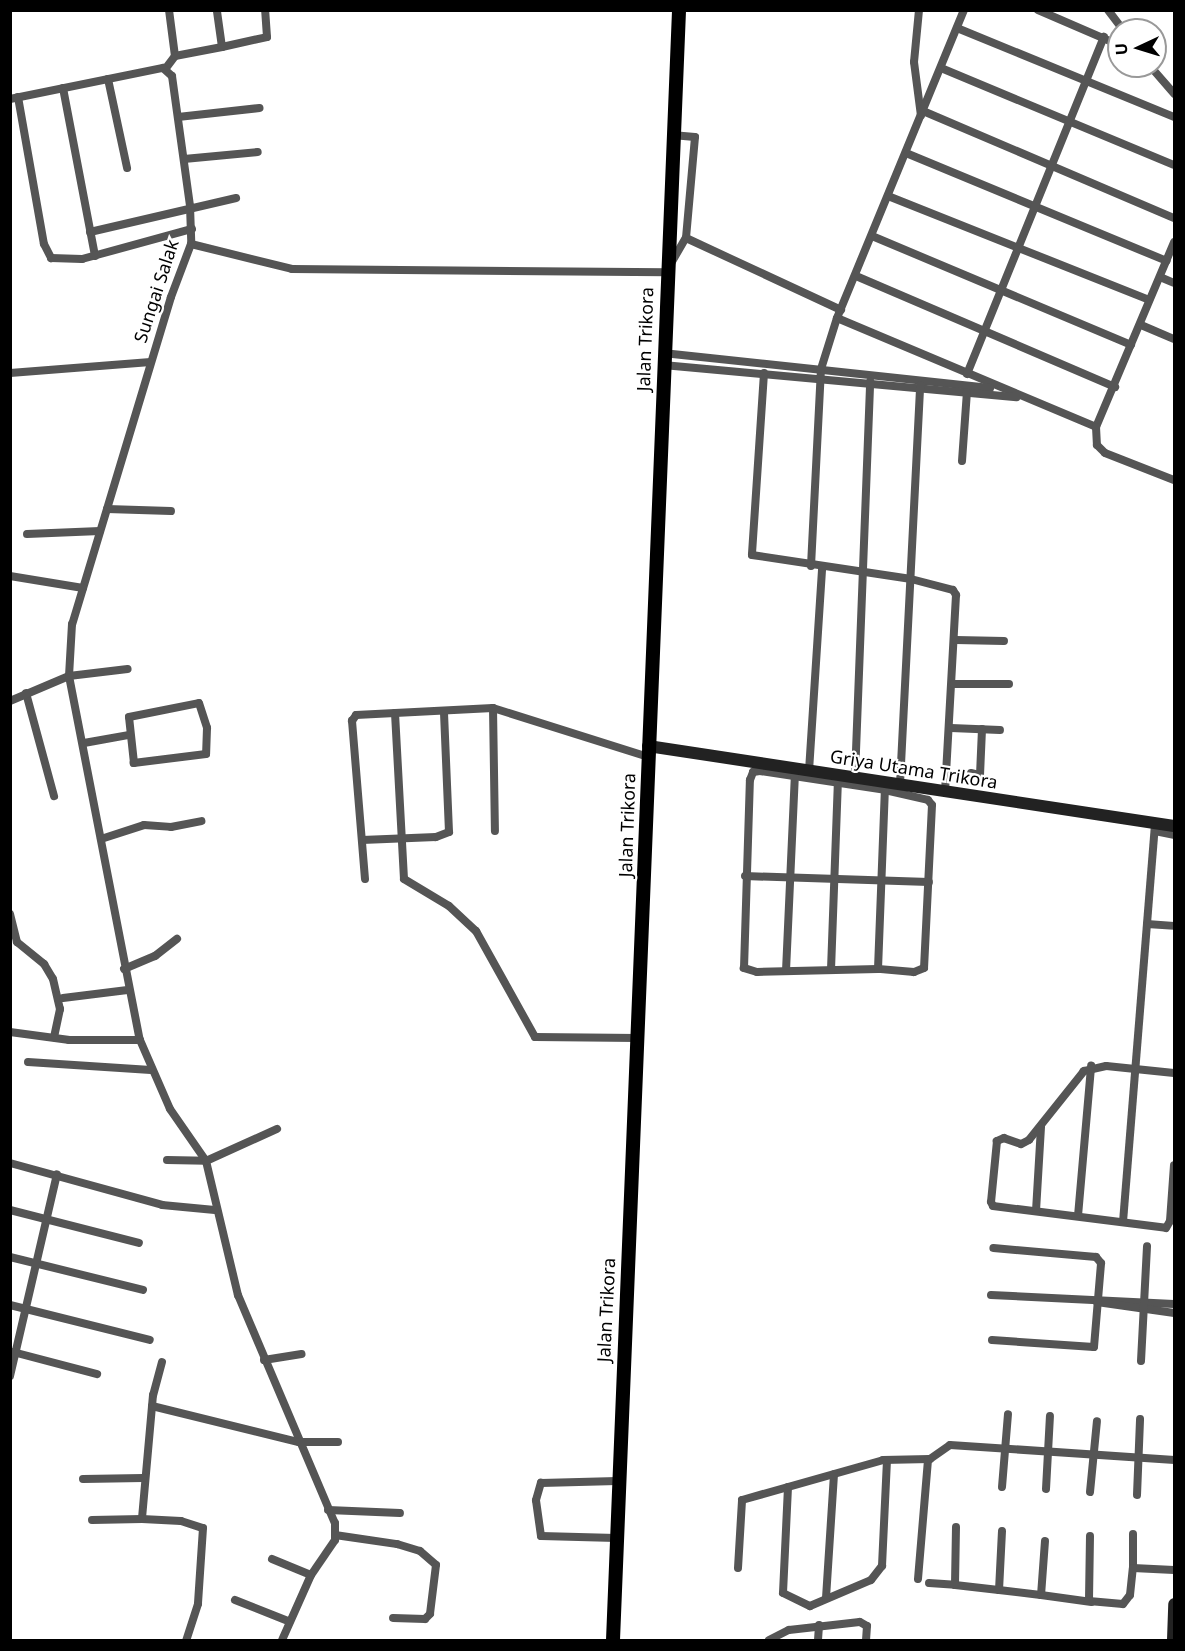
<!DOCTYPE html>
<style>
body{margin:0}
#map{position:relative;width:1185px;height:1651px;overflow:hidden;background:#fff;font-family:"Noto Sans",sans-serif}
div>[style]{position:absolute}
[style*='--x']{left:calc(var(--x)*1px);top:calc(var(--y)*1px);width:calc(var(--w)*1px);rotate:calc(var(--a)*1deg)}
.street>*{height:8px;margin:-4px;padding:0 4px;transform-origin:4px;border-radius:4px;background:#555}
.secondary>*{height:12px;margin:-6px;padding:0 6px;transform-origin:6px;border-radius:6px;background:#222}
.primary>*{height:14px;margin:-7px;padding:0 7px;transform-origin:7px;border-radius:7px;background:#000}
span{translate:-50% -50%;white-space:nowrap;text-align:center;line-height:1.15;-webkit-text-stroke:4.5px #fff;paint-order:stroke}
.street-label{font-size:18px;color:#000}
.frame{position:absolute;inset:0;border:12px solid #000;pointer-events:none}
.north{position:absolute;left:1107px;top:18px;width:60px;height:60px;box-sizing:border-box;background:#fff;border:2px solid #999;border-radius:50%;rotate:266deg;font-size:16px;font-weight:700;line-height:24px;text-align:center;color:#000}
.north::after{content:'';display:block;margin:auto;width:21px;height:27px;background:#000;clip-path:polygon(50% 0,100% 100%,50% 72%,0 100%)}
</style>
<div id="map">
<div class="street">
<i style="--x:169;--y:10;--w:46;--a:82.6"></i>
<i style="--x:919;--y:10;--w:52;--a:95.5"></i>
<i style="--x:914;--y:62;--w:54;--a:82.6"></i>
<i style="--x:1038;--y:10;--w:88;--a:23.4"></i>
<i style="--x:1108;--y:10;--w:25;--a:53"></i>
<i style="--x:957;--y:28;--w:235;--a:22.3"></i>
<i style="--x:222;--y:47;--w:46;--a:-12.5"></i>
<i style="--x:267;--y:37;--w:27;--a:-94"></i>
<i style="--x:1150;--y:66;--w:37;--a:49"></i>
<i style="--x:166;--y:68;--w:15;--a:-53"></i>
<i style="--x:175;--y:56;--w:48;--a:-10.8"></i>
<i style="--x:222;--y:47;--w:37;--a:-98"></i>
<i style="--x:941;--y:68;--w:252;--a:22.6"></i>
<i style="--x:108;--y:79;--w:91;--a:77.9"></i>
<i style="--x:63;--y:88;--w:171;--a:79.2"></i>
<i style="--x:18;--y:97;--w:149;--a:80"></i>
<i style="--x:44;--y:244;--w:16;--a:63"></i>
<i style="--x:51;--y:258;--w:31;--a:2"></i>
<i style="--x:82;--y:259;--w:114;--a:-15.3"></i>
<i style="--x:10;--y:99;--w:156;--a:-11.5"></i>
<i style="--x:163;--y:68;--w:12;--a:42"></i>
<i style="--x:172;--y:76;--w:131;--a:82.1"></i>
<i style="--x:190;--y:206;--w:38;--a:88"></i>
<i style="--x:191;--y:244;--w:57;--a:110.7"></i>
<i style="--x:171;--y:297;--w:342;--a:106.8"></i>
<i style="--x:72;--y:624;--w:52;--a:93.3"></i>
<i style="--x:69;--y:676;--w:371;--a:79"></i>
<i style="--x:140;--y:1040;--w:75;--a:66.5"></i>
<i style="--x:170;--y:1109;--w:63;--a:55.3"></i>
<i style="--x:206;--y:1161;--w:138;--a:76.6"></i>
<i style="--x:238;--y:1295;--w:248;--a:67"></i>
<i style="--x:335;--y:1523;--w:17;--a:90"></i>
<i style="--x:335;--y:1540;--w:42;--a:124.4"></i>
<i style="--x:311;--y:1575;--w:71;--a:114"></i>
<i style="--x:923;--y:111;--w:273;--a:23.1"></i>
<i style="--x:178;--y:117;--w:82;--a:-6.3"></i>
<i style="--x:672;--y:135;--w:23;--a:5"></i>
<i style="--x:695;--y:137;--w:101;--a:95.1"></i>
<i style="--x:686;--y:238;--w:171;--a:24.9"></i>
<i style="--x:906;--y:153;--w:282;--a:22.5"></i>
<i style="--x:184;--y:159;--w:74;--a:-5.4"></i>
<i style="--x:888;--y:196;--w:281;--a:21.7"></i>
<i style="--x:90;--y:232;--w:150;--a:-13.1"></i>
<i style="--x:872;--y:236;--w:281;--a:22.8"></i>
<i style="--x:191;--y:244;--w:104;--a:13.9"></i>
<i style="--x:292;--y:269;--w:374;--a:0.5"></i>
<i style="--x:666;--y:272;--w:39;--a:-60"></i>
<i style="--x:856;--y:276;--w:282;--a:23.2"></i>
<i style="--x:1160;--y:277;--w:15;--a:23"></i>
<i style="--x:837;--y:318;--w:281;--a:22.8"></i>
<i style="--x:1096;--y:427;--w:201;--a:-67.1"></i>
<i style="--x:1141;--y:325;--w:36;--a:23"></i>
<i style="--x:663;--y:353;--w:329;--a:6.1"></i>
<i style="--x:663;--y:365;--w:355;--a:5.2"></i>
<i style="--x:10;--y:373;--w:141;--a:-4.5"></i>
<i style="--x:764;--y:373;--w:182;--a:93.8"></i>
<i style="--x:752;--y:555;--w:161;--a:8.6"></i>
<i style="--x:911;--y:579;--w:43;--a:14.7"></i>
<i style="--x:953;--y:590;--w:6;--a:59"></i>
<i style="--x:956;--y:595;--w:196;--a:93.2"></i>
<i style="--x:967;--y:374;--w:364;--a:-67.9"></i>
<i style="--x:1096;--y:427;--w:18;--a:87"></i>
<i style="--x:1097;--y:445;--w:11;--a:45"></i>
<i style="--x:1105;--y:453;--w:74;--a:21.4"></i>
<i style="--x:962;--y:461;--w:69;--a:-85.9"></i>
<i style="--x:107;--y:509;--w:64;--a:1.8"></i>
<i style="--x:27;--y:534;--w:73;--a:-2.4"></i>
<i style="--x:811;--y:566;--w:197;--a:-87.1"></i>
<i style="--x:821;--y:369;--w:53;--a:-72.6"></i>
<i style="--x:837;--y:318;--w:333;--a:-67.6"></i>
<i style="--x:10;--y:576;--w:74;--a:9.3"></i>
<i style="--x:956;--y:640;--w:48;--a:1.2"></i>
<i style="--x:954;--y:684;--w:55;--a:0"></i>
<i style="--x:26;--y:693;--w:107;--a:74.8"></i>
<i style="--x:10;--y:701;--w:64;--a:-23"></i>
<i style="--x:69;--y:676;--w:59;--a:-6.8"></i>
<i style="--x:199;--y:703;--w:26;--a:72"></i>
<i style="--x:207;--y:728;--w:26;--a:92"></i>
<i style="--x:206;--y:754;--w:73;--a:172.9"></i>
<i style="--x:134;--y:763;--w:46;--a:-96.2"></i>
<i style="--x:129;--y:717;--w:71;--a:-11.3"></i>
<i style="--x:493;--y:708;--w:123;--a:89.1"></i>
<i style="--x:395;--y:713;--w:166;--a:86.9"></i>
<i style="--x:404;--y:879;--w:52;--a:31"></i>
<i style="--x:449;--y:906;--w:37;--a:43"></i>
<i style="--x:476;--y:931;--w:121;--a:60.9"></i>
<i style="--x:535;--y:1037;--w:102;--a:0.6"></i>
<i style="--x:951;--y:728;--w:49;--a:2.3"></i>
<i style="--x:84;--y:743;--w:46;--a:-10.1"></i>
<i style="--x:760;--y:771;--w:126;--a:8.6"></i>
<i style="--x:885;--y:790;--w:44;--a:13.1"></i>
<i style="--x:928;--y:800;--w:6;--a:51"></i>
<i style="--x:932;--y:805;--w:163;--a:92.8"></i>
<i style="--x:924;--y:968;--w:11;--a:158"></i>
<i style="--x:914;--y:972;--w:36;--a:-175"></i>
<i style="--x:878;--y:969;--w:121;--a:178.6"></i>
<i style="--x:757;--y:972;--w:14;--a:-163"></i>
<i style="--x:744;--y:968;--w:188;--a:-88.2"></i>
<i style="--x:750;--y:780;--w:9;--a:-69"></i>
<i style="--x:753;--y:772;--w:7;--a:-8"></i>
<i style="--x:809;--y:771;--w:203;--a:-86.3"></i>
<i style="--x:971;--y:773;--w:9;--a:13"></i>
<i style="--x:980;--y:775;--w:46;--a:-87.5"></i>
<i style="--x:855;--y:777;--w:396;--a:-87.8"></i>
<i style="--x:900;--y:784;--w:399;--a:-87.1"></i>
<i style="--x:1155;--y:831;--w:19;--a:12"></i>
<i style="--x:101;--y:839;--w:45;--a:-18"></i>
<i style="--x:144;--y:825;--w:27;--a:4"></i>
<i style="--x:171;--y:827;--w:31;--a:-11"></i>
<i style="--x:362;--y:840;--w:74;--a:-2.3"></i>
<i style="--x:436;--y:837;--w:14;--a:-21"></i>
<i style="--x:449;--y:832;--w:121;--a:-92.4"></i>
<i style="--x:745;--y:876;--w:184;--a:1.9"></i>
<i style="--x:365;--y:879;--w:159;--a:-94.7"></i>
<i style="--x:352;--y:721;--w:7;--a:-56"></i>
<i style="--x:356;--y:715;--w:137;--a:-2.9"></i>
<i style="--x:493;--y:708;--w:163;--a:17.5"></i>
<i style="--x:10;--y:914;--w:29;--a:76"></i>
<i style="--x:17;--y:942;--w:35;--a:39"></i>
<i style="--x:44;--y:964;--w:17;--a:59"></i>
<i style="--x:53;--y:979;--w:31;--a:77"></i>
<i style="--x:60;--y:1009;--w:29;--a:102"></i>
<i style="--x:1147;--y:924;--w:27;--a:4"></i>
<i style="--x:124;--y:969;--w:34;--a:-23"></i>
<i style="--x:155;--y:956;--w:28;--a:-38"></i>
<i style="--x:878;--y:969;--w:179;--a:-87.8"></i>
<i style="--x:831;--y:970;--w:192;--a:-87.9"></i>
<i style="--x:786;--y:971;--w:196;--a:-87.4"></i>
<i style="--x:63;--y:998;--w:65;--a:-7"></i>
<i style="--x:10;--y:1032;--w:60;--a:7.7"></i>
<i style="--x:69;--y:1040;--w:71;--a:0"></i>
<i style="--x:28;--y:1062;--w:123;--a:3.7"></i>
<i style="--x:1174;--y:1073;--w:68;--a:-174.1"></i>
<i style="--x:1106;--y:1066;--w:23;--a:167"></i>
<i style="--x:1084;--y:1071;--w:88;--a:128.6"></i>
<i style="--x:1029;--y:1140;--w:9;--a:153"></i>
<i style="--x:1021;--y:1144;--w:18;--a:-161"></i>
<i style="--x:1004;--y:1138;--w:8;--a:157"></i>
<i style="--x:997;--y:1141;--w:61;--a:95.6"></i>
<i style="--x:991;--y:1202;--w:4;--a:63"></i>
<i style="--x:993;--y:1206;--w:174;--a:7.2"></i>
<i style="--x:1166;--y:1228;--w:8;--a:-60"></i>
<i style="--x:1170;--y:1221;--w:56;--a:-85.9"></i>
<i style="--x:167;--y:1160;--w:39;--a:1"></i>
<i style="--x:206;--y:1161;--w:78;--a:-24.3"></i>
<i style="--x:10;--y:1163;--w:158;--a:15.4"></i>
<i style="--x:162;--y:1205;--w:53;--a:5.4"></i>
<i style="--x:10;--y:1210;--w:133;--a:14.3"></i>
<i style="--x:1036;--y:1211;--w:85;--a:-86.6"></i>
<i style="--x:1078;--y:1216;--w:151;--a:-85"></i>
<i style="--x:1123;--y:1222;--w:400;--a:-85.4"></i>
<i style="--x:10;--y:1257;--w:137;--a:13.9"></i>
<i style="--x:991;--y:1295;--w:183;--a:2.8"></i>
<i style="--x:1097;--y:1302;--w:78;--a:8.1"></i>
<i style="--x:10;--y:1305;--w:144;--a:14"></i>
<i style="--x:992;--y:1340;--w:102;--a:3.9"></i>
<i style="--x:1094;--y:1347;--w:84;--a:-85.2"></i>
<i style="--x:1101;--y:1263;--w:8;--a:-130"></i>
<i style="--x:1096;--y:1257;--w:103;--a:-175"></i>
<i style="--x:13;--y:1352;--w:87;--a:14.7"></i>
<i style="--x:264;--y:1360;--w:38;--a:-9"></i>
<i style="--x:1141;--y:1361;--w:115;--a:-87"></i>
<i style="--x:162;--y:1362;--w:34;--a:105"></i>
<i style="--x:153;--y:1395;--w:124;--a:95.1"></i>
<i style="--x:142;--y:1519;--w:39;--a:3"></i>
<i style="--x:181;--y:1521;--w:23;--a:18"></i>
<i style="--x:203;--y:1528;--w:76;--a:93.8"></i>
<i style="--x:198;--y:1604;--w:38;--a:108"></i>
<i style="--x:10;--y:1376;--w:207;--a:-76.9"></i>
<i style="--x:152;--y:1406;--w:151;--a:13.8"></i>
<i style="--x:299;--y:1442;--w:39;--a:0"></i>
<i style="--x:83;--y:1479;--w:60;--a:-1"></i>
<i style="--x:788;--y:1487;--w:106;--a:92.7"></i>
<i style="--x:783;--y:1593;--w:30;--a:26"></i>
<i style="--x:810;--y:1606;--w:66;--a:-23.1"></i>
<i style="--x:871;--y:1580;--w:18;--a:-52"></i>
<i style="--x:882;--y:1566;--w:106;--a:-87.3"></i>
<i style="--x:1002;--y:1487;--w:73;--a:-85.3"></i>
<i style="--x:1046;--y:1489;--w:73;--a:-86.9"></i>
<i style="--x:1090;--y:1492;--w:71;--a:-84.4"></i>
<i style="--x:1137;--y:1495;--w:76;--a:-87.7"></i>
<i style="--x:328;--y:1510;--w:72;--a:2.4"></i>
<i style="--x:92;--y:1520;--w:50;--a:-1.1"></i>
<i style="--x:956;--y:1527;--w:58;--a:91"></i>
<i style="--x:955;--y:1585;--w:44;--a:6.5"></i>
<i style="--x:1002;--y:1531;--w:59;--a:92.9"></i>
<i style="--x:999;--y:1590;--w:42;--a:6.8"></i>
<i style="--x:1133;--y:1534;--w:34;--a:90"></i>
<i style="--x:1133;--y:1568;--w:41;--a:2.8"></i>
<i style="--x:335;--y:1535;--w:63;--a:8.3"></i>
<i style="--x:397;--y:1544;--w:24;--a:17"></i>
<i style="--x:420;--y:1551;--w:21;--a:41"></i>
<i style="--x:436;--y:1565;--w:49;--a:97"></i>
<i style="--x:430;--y:1614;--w:7;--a:135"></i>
<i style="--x:425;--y:1619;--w:32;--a:-178"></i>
<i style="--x:1090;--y:1536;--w:65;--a:90.9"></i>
<i style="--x:1089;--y:1601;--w:34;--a:5"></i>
<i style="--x:1123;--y:1604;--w:11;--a:-52"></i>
<i style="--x:1130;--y:1595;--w:27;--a:-84"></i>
<i style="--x:616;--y:1538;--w:75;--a:-178.5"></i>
<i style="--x:541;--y:1536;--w:36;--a:-98"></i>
<i style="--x:536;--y:1500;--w:18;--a:-74"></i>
<i style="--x:541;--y:1483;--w:76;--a:-1.5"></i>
<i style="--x:1045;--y:1541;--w:54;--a:94.2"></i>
<i style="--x:1041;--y:1595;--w:51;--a:7.8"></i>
<i style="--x:272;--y:1559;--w:42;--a:22.3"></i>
<i style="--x:738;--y:1568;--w:68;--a:-86.6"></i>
<i style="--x:742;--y:1500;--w:147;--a:-15.8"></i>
<i style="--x:883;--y:1460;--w:47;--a:-1.2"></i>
<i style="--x:930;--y:1459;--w:24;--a:-35"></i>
<i style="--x:950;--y:1445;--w:225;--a:3.8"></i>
<i style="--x:918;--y:1579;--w:120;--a:-85.2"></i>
<i style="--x:929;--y:1583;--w:26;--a:4"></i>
<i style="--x:826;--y:1598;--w:124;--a:-86.3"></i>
<i style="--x:235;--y:1600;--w:57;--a:21.6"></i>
<i style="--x:769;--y:1640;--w:22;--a:-27"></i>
<i style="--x:789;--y:1630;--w:71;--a:-6.4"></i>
<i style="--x:860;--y:1622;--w:8;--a:30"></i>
<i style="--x:867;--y:1626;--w:14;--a:94"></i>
<i style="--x:818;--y:1640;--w:15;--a:-86"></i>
</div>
<div class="secondary">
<i style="--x:648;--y:746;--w:532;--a:8.65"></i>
<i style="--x:1173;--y:1640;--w:36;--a:-88"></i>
</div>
<div class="primary">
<i style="--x:613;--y:1640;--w:1631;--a:-87.68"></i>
</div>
<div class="street-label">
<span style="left:156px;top:291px;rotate:-72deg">Sungai Salak</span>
<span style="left:645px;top:339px;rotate:-88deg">Jalan Trikora</span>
<span style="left:914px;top:769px;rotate:9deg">Griya Utama Trikora</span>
<span style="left:627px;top:825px;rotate:-88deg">Jalan Trikora</span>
<span style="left:606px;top:1310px;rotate:-87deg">Jalan Trikora</span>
</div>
<div class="frame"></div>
<div class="north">U</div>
</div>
